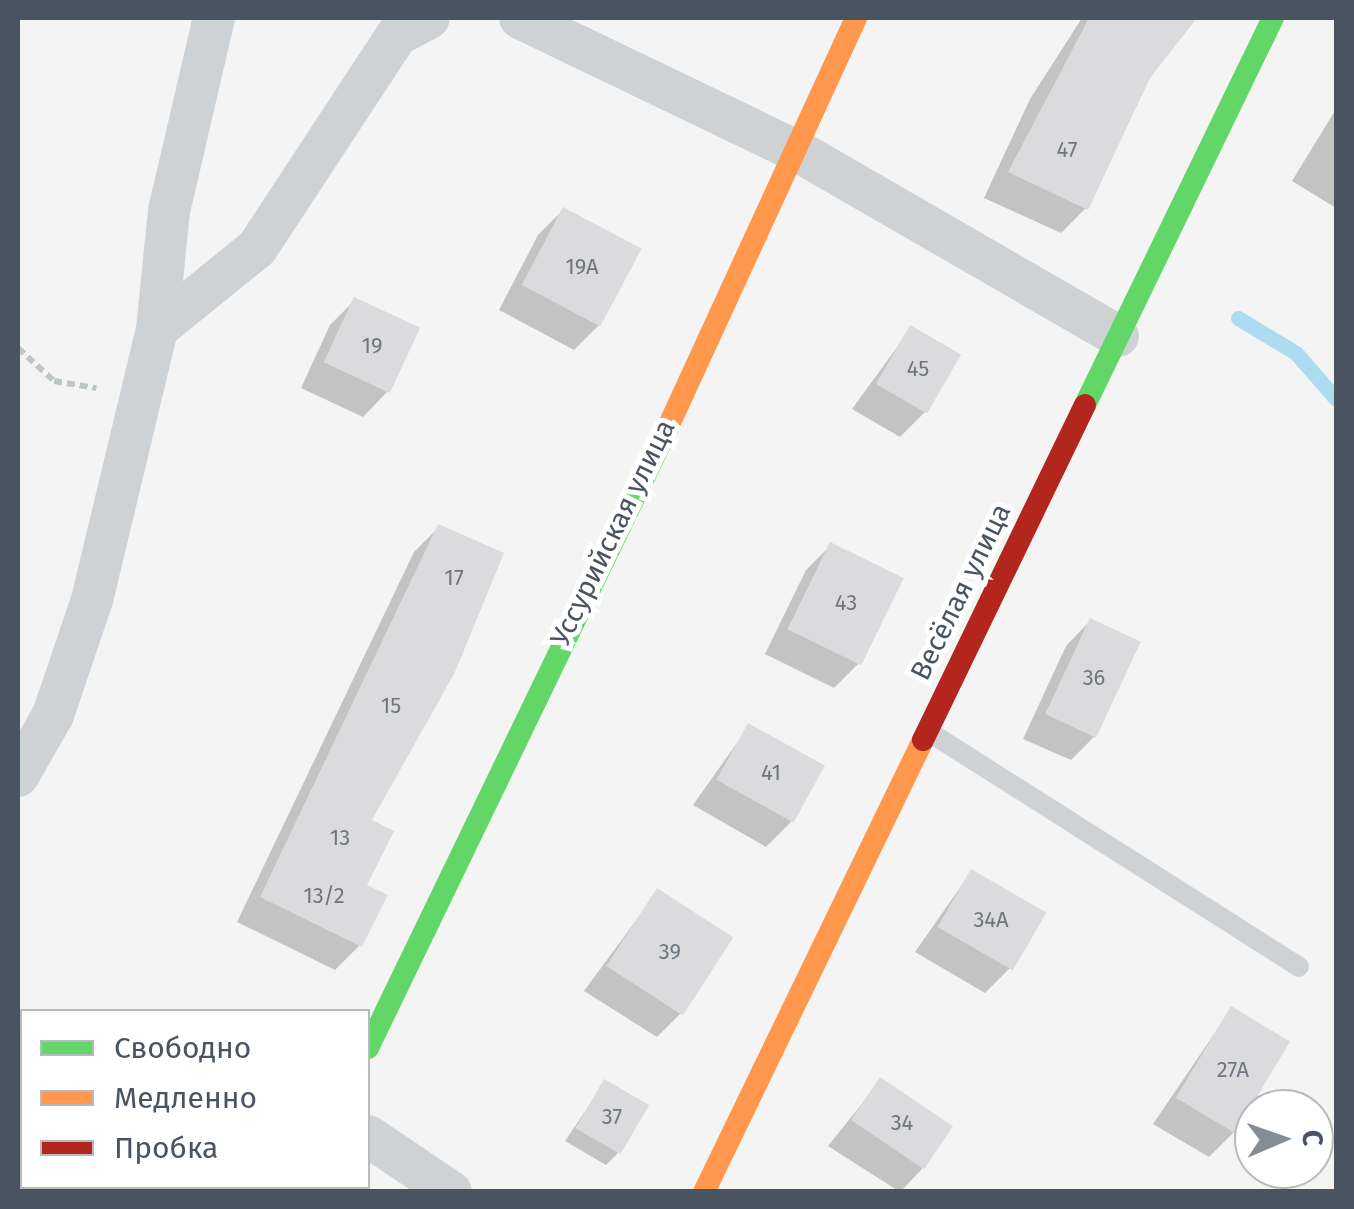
<!DOCTYPE html>
<meta charset="utf-8">
<style>
body{margin:0}
#map{position:relative;width:1354px;height:1209px;overflow:hidden;background:#f4f4f4;font-family:"Fira Sans",sans-serif}
div>[style]{position:absolute}
[style*='--x']{left:calc(var(--x)*1px);top:calc(var(--y)*1px);width:calc(var(--w)*1px);rotate:calc(var(--a)*1deg)}
.shadow>*{inset:0;background:#0003}
.stream>*{height:15px;margin:-7.5px;padding:0 7.5px;transform-origin:7.5px;border-radius:7.5px;background:#addcf0}
.building>*{inset:0;background:#dbdbdd;transform-origin:0 0}
.path>*{height:6px;margin-top:-3px;transform-origin:0;background:repeating-linear-gradient(90deg,#bdc8c6 0 8px,transparent 0 13px)}
.lane>*{height:20px;margin:-10px;padding:0 10px;transform-origin:10px;border-radius:10px;background:#cfd2d5}
.street>*{height:42px;margin:-21px;padding:0 21px;transform-origin:21px;border-radius:21px;background:#cfd2d5}
.fast>*{height:22px;margin:-11px;padding:0 11px;transform-origin:11px;border-radius:11px;background:#63d668}
.slow>*{height:22px;margin:-11px;padding:0 11px;transform-origin:11px;border-radius:11px;background:#ff974d}
.jam>*{height:22px;margin:-11px;padding:0 11px;transform-origin:11px;border-radius:11px;background:#b3261e}
span{translate:-50% -50%;white-space:nowrap;text-align:center;line-height:1.15;-webkit-text-stroke:10px #fff;paint-order:stroke}
.number-label{font-size:22px;color:#707781}
.number-label span{-webkit-text-stroke-width:0}
.street-label{font-size:28px;color:#4a5461}
.frame{position:absolute;inset:0;border:20px solid #4a5461;pointer-events:none}
.legend{position:absolute;left:20px;top:1009px;width:350px;height:180px;box-sizing:border-box;background:#fff;border:2px solid #b7bbc0;margin:0;padding:12px 18px;list-style:none;font-size:30px;color:#4a5461}
.legend li{display:flex;align-items:center;gap:20px;height:50px}
.legend b{width:50px;border:2px solid #b7bbc0}
.north{position:absolute;left:1234px;top:1089px;width:100px;height:100px;box-sizing:border-box;background:#fff;border:2px solid #b7bbc0;border-radius:50%;rotate:88deg;font-size:28px;font-weight:700;line-height:40px;text-align:center;color:#4a5461}
.north::after{content:'';display:block;margin:auto;width:35px;height:45px;background:#868c94;clip-path:polygon(50% 0,100% 100%,50% 72%,0 100%)}
</style>
<div id="map">
<div class="shadow">
<i style="clip-path:polygon(1082px 18px,1191px 18px,1148px 77px,1086px 208px,1061px 233px,984px 198px,1030px 99px)"></i>
<i style="clip-path:polygon(1336px 109px,1336px 208px,1292px 181px)"></i>
<i style="clip-path:polygon(563px 210px,599px 325px,574px 350px,499px 310px,538px 235px)"></i>
<i style="clip-path:polygon(355px 300px,417px 330px,387px 392px,363px 417px,301px 388px,330px 325px)"></i>
<i style="clip-path:polygon(911px 328px,925px 412px,900px 437px,852px 409px)"></i>
<i style="clip-path:polygon(439px 527px,369px 821px,360px 945px,335px 970px,237px 922px,414px 552px)"></i>
<i style="clip-path:polygon(831px 545px,859px 663px,834px 688px,765px 654px,806px 570px)"></i>
<i style="clip-path:polygon(1090px 621px,1095px 736px,1071px 760px,1023px 739px,1066px 646px)"></i>
<i style="clip-path:polygon(749px 726px,791px 822px,766px 847px,693px 805px)"></i>
<i style="clip-path:polygon(971px 872px,1010px 968px,985px 993px,915px 952px)"></i>
<i style="clip-path:polygon(657px 892px,682px 1012px,657px 1037px,584px 991px)"></i>
<i style="clip-path:polygon(1231px 1009px,1234px 1132px,1209px 1157px,1153px 1124px)"></i>
<i style="clip-path:polygon(18px 1042px,22px 1186px,162px 1186px,157px 1192px,18px 1190px)"></i>
<i style="clip-path:polygon(881px 1080px,922px 1169px,900px 1192px,828px 1146px)"></i>
<i style="clip-path:polygon(605px 1082px,618px 1153px,606px 1165px,565px 1141px)"></i>
</div>
<div class="stream">
<i style="--x:1238;--y:318;--w:68;--a:31.1"></i>
<i style="--x:1296;--y:353;--w:61;--a:49"></i>
</div>
<div class="building">
<i style="clip-path:polygon(1089px 18px,1197px 18px,1150px 78px,1088px 210px,1008px 172px)"></i>
<i style="left:563px;top:207px;width:89px;height:88px;rotate:28deg"></i>
<i style="left:354px;top:297px;width:73px;height:72px;rotate:25deg"></i>
<i style="left:910px;top:325px;width:59px;height:68px;rotate:30deg"></i>
<i style="clip-path:polygon(438px 524px,504px 553px,455px 672px,372px 820px,394px 831px,367px 885px,388px 895px,362px 947px,260px 897px)"></i>
<i style="left:830px;top:542px;width:82px;height:97px;rotate:26deg"></i>
<i style="left:1090px;top:618px;width:56px;height:106px;rotate:25deg"></i>
<i style="left:748px;top:723px;width:88px;height:65px;rotate:29deg"></i>
<i style="left:971px;top:869px;width:87px;height:67px;rotate:30deg"></i>
<i style="left:657px;top:888px;width:91px;height:93px;rotate:33deg"></i>
<i style="left:1231px;top:1006px;width:69px;height:107px;rotate:31deg"></i>
<i style="left:880px;top:1077px;width:88px;height:52px;rotate:34deg"></i>
<i style="left:604px;top:1079px;width:52px;height:57px;rotate:30deg"></i>
</div>
<div class="path">
<i style="--x:18;--y:348;--w:49;--a:42.5"></i>
<i style="--x:54;--y:381;--w:43;--a:9.5"></i>
</div>
<div class="lane">
<i style="--x:929;--y:732;--w:438;--a:32.4"></i>
</div>
<div class="street">
<i style="--x:520;--y:18;--w:312;--a:25.7"></i>
<i style="--x:801;--y:153;--w:366;--a:30"></i>
<i style="--x:157;--y:329;--w:119;--a:-84.2"></i>
<i style="--x:169;--y:211;--w:198;--a:-76.9"></i>
<i style="--x:18;--y:776;--w:70;--a:-60.2"></i>
<i style="--x:53;--y:715;--w:121;--a:-71.3"></i>
<i style="--x:92;--y:600;--w:279;--a:-76.5"></i>
<i style="--x:157;--y:329;--w:129;--a:-39"></i>
<i style="--x:257;--y:248;--w:255;--a:-56.7"></i>
<i style="--x:397;--y:35;--w:36;--a:-28"></i>
<i style="--x:368;--y:1136;--w:100;--a:34"></i>
<i style="--x:283;--y:1192;--w:7;--a:-63"></i>
</div>
<div class="fast">
<i style="--x:1085;--y:405;--w:430;--a:-64.1"></i>
<i style="--x:368;--y:1048;--w:675;--a:-64.19"></i>
</div>
<div class="slow">
<i style="--x:662;--y:440;--w:464;--a:-65.3"></i>
<i style="--x:704;--y:1192;--w:502;--a:-64.15"></i>
</div>
<div class="jam">
<i style="--x:923;--y:740;--w:372;--a:-64.2"></i>
</div>
<div class="number-label">
<span style="left:1067px;top:150px">47</span>
<span style="left:582px;top:267px">19А</span>
<span style="left:372px;top:346px">19</span>
<span style="left:918px;top:369px">45</span>
<span style="left:454px;top:578px">17</span>
<span style="left:846px;top:603px">43</span>
<span style="left:1094px;top:678px">36</span>
<span style="left:391px;top:706px">15</span>
<span style="left:771px;top:773px">41</span>
<span style="left:340px;top:838px">13</span>
<span style="left:324px;top:896px">13/2</span>
<span style="left:991px;top:920px">34А</span>
<span style="left:670px;top:952px">39</span>
<span style="left:1233px;top:1070px">27А</span>
<span style="left:612px;top:1117px">37</span>
<span style="left:902px;top:1123px">34</span>
</div>
<div class="street-label">
<span style="left:613px;top:533px;rotate:-64deg">Уссурийская улица</span>
<span style="left:961px;top:592px;rotate:-64deg">Весёлая улица</span>
</div>
<div class="frame"></div>
<ul class="legend">
<li><b style="height:12px;background:#63d668"></b>Свободно</li>
<li><b style="height:12px;background:#ff974d"></b>Медленно</li>
<li><b style="height:12px;background:#b3261e"></b>Пробка</li>
</ul>
<div class="north">С</div>
</div>
